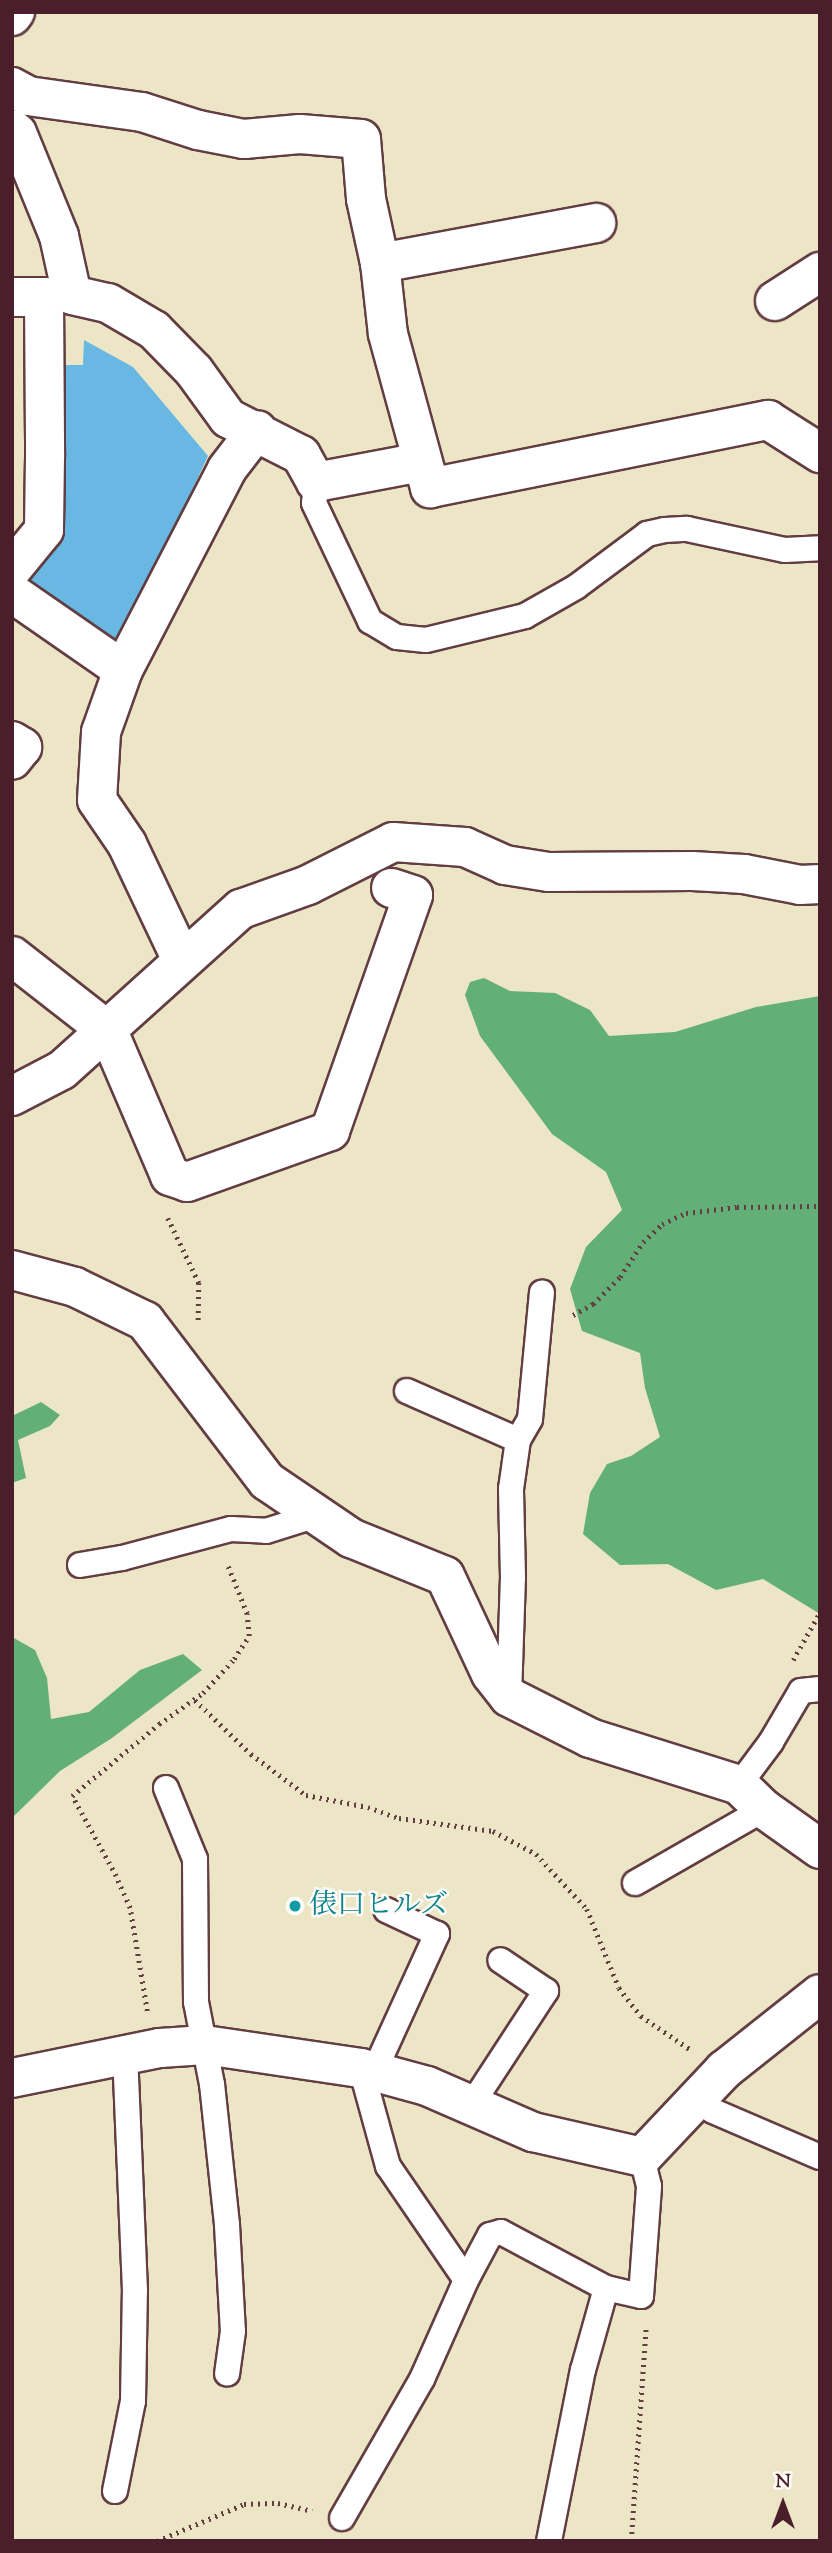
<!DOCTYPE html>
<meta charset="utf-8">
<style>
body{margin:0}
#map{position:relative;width:832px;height:2553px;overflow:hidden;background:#ece5c6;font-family:"Sorts Mill Goudy","Noto Serif JP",serif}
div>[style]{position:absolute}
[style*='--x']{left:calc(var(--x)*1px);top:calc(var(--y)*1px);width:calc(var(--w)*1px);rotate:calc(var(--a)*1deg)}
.forest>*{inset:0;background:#63af78}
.water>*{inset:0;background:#68b8e3}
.path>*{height:4.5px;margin-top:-2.25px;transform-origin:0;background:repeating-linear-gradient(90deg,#623d42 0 2px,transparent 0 7px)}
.roads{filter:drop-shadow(2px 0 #623d42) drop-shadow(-2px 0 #623d42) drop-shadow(0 2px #623d42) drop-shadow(0 -2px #623d42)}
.service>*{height:24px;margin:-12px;padding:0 12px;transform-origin:12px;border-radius:12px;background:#fff}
.minor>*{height:38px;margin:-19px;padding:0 19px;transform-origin:19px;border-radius:19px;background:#fff}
.tertiary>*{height:38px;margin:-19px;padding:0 19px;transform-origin:19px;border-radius:19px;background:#fff}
.dots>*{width:19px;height:19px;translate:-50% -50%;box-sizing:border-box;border:4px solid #fdfcf7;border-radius:50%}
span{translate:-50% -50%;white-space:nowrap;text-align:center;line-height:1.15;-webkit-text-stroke:5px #fdfcf7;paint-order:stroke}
.culture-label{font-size:28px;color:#0d838f}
.left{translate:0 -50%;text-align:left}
.frame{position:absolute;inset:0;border:14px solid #4a1f2b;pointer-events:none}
.north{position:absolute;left:748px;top:2469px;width:70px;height:70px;-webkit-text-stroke:5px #fdfcf7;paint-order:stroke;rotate:0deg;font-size:19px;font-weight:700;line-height:28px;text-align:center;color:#4a1f2b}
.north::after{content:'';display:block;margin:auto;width:24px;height:32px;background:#4a1f2b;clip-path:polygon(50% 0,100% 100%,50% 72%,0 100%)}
</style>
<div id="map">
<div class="forest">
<i style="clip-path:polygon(484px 978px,510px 991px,555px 993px,590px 1010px,609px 1036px,675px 1032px,756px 1007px,820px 996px,820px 1614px,763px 1579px,716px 1590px,668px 1564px,620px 1565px,583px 1534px,590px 1493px,607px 1464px,631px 1456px,660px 1437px,645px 1388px,640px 1353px,582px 1331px,570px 1289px,586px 1247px,622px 1210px,606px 1172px,552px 1134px,480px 1036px,465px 995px,470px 982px)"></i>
<i style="clip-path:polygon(41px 1402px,60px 1415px,50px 1426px,18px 1440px,26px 1478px,12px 1483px,12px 1416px)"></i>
<i style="clip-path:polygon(12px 1637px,35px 1650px,47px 1678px,51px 1719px,89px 1712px,140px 1670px,183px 1654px,202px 1670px,112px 1738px,60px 1771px,12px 1818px)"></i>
</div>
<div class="water">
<i style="clip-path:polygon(84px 340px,133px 367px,208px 456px,115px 655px,16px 584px,52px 365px,83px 365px)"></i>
</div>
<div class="path">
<i style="--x:168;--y:1218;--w:72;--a:64.5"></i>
<i style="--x:199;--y:1283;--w:39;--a:91"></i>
<i style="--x:573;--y:1315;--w:23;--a:-29"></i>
<i style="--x:593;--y:1304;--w:38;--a:-45"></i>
<i style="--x:620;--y:1277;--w:42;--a:-56.7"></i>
<i style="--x:643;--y:1242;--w:26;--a:-43"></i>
<i style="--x:662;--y:1224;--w:26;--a:-25"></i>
<i style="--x:686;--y:1213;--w:51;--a:-6.7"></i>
<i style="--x:737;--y:1207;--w:83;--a:-0.7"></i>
<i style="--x:793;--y:1660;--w:55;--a:-60.6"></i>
<i style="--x:195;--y:1700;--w:78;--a:44"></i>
<i style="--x:251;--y:1754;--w:69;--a:36.7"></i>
<i style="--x:306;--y:1795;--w:63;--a:11"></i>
<i style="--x:368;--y:1807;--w:33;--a:20"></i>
<i style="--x:399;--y:1818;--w:95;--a:7.9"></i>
<i style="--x:493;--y:1831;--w:49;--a:28.1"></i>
<i style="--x:536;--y:1854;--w:75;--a:47.2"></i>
<i style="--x:587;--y:1909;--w:85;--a:67.9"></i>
<i style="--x:619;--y:1988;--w:36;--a:52"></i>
<i style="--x:641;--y:2016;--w:60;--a:34.2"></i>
<i style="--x:147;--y:2011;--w:104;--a:-99.4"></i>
<i style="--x:130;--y:1908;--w:35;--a:-114"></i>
<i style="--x:116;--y:1876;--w:91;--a:-118.8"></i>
<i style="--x:72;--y:1796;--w:113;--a:-39.6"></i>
<i style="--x:159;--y:1724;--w:54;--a:-35.2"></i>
<i style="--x:203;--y:1693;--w:46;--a:-47.6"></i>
<i style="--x:234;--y:1659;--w:27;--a:-57"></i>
<i style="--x:249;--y:1636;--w:22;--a:-95"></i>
<i style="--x:247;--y:1614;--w:54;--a:-111.8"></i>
<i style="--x:157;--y:2541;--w:95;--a:-23"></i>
<i style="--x:244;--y:2504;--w:34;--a:-2"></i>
<i style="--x:278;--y:2503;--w:35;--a:13"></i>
<i style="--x:631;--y:2541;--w:213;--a:-86"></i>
</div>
<div class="roads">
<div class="service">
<i style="--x:316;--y:482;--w:21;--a:95"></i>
<i style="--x:314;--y:503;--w:131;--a:64.6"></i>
<i style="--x:370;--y:621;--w:31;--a:31"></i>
<i style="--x:397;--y:637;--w:29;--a:6"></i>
<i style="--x:426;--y:640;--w:102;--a:-13.6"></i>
<i style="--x:525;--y:616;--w:59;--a:-29.6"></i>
<i style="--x:576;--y:587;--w:89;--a:-36.7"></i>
<i style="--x:647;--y:534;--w:18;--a:-13"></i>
<i style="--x:665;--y:530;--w:22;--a:-3"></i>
<i style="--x:687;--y:529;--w:100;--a:12.1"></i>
<i style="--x:785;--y:550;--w:35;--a:-3"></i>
<i style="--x:407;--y:1391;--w:121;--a:23.8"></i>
<i style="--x:80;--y:1565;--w:43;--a:-9.5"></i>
<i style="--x:122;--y:1558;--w:113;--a:-14.9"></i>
<i style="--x:231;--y:1529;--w:35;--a:3"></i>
<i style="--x:266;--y:1531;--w:50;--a:-17.4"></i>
<i style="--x:509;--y:1697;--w:119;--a:-88.1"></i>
<i style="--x:513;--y:1578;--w:89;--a:-91.3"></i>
<i style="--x:511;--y:1489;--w:49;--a:-81.9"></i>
<i style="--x:518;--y:1440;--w:24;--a:-60"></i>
<i style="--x:530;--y:1419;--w:127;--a:-84.6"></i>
<i style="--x:739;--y:1785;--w:54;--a:-53.3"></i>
<i style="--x:771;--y:1742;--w:59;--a:-59.5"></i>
<i style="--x:801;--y:1691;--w:19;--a:-6"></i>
<i style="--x:166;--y:1788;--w:77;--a:67.8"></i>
<i style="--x:195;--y:1859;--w:143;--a:89.6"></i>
<i style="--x:196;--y:2002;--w:84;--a:79"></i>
<i style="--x:212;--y:2084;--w:142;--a:83.9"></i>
<i style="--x:227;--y:2225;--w:106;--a:86.8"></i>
<i style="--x:233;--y:2331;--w:43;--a:97.9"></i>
<i style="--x:635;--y:1883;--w:149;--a:-29.8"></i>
<i style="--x:361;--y:2068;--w:102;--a:74.6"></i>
<i style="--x:388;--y:2166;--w:138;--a:55.6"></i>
<i style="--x:374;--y:2072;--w:152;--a:-65.5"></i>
<i style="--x:437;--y:1934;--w:56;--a:-154.8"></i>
<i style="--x:695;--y:2100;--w:21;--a:31"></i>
<i style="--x:713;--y:2111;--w:116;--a:23.3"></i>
<i style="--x:470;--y:2107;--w:139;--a:-56.8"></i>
<i style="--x:546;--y:1991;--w:55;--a:-146"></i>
<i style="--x:115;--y:2491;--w:92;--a:-78.7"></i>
<i style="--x:133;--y:2401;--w:110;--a:-89"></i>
<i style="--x:135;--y:2291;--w:234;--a:-92.4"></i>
<i style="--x:342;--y:2518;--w:160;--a:-60.1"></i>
<i style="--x:422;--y:2379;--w:108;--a:-66"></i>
<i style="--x:466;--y:2280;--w:51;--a:-61.9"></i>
<i style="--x:490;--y:2235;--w:11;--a:-15"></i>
<i style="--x:501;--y:2232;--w:119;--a:28.1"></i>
<i style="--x:606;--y:2288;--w:36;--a:13"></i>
<i style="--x:641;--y:2296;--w:110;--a:-85.8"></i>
<i style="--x:649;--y:2186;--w:30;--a:-104"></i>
<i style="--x:549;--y:2541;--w:174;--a:-78.8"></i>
<i style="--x:583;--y:2370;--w:85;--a:-74.3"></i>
</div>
<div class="minor">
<i style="--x:12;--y:87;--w:18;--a:29"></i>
<i style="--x:28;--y:96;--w:115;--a:8"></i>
<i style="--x:142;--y:112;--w:59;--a:17.8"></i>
<i style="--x:198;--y:130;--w:47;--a:11.1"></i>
<i style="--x:244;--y:139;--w:56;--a:-5.1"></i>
<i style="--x:300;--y:134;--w:61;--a:4.7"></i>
<i style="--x:361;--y:139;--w:60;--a:85.2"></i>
<i style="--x:366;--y:199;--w:66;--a:77.7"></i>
<i style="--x:380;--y:263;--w:71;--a:83.6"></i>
<i style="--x:388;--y:334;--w:160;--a:74.7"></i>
<i style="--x:430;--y:488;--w:345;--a:-11.4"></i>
<i style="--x:768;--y:420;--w:62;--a:32.4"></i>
<i style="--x:12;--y:129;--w:6;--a:39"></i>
<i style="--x:17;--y:133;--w:111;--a:67.8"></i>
<i style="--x:59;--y:236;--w:60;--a:77.6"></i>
<i style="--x:72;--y:295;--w:37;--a:13"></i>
<i style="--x:108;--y:303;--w:53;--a:30.4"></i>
<i style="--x:154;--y:330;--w:57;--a:45.7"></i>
<i style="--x:194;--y:371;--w:58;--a:54.1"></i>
<i style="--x:228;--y:418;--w:82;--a:26.9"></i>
<i style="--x:301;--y:455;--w:31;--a:61"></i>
<i style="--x:316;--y:482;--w:108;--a:-10.7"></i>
<i style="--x:380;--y:263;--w:220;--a:-10.5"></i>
<i style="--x:12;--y:297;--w:32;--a:0"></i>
<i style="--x:44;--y:297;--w:160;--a:89.6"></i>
<i style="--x:45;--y:457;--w:73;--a:90.8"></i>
<i style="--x:44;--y:530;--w:50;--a:129.4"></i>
<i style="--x:775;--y:301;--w:54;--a:-32.8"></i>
<i style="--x:12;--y:593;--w:135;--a:34.7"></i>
<i style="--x:12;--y:741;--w:12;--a:31"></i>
<i style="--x:22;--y:747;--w:16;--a:128"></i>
<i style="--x:12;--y:956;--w:122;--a:38"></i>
<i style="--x:108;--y:1031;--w:158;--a:66.8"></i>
<i style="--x:170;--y:1176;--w:18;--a:19"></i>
<i style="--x:187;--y:1182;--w:152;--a:-19.6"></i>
<i style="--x:330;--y:1131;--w:250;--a:-70.6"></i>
<i style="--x:413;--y:895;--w:23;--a:-162"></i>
<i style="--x:182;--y:960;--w:128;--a:-115.4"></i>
<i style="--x:127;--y:844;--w:53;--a:-124.3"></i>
<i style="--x:97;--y:800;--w:68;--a:-86.6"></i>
<i style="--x:101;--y:732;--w:66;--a:-70.5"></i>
<i style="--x:123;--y:670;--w:226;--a:-62.6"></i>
<i style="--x:227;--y:469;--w:49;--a:-52.4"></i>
<i style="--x:12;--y:1096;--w:56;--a:-27.5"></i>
<i style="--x:62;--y:1070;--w:241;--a:-42"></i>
<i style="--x:241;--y:909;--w:71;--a:-19.7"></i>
<i style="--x:308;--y:885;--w:95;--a:-26.8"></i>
<i style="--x:393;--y:842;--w:72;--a:4"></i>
<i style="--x:465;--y:847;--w:44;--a:24.2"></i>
<i style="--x:505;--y:865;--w:44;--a:9.2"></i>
<i style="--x:548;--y:872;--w:144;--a:-0.4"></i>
<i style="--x:692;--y:871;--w:52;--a:3.3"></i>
<i style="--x:744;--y:874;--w:57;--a:11.1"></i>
<i style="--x:800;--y:885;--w:20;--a:-3"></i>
<i style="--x:12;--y:1270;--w:65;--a:15.1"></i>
<i style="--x:75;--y:1287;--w:78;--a:25.9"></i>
<i style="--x:145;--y:1321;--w:201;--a:52.7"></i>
<i style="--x:267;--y:1481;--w:102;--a:34.2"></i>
<i style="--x:351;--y:1538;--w:101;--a:22"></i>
<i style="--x:445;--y:1576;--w:108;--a:64.9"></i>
<i style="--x:491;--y:1674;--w:29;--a:52"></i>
<i style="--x:509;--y:1697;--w:91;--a:26.8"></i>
<i style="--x:590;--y:1738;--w:156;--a:17.5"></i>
<i style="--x:739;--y:1785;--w:35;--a:44"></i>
<i style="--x:764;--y:1809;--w:69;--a:35.5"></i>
<i style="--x:12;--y:2078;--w:151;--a:-11.5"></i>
<i style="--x:160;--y:2048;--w:45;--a:-3.8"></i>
<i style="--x:205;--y:2045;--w:158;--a:8.4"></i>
<i style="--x:361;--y:2068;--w:68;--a:15.3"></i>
<i style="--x:427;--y:2086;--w:116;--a:23.5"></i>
<i style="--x:533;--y:2132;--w:112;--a:12.9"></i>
<i style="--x:642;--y:2157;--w:120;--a:-46.7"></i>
<i style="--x:724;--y:2070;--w:122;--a:-38.4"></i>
</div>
<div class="tertiary">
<i style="--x:12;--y:16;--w:5;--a:-53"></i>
</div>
</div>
<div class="dots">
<i style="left:295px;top:1906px;background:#0f9aa8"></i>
</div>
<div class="culture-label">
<span class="left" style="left:309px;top:1906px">俵口ヒルズ</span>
</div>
<div class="frame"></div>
<div class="north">N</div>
</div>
